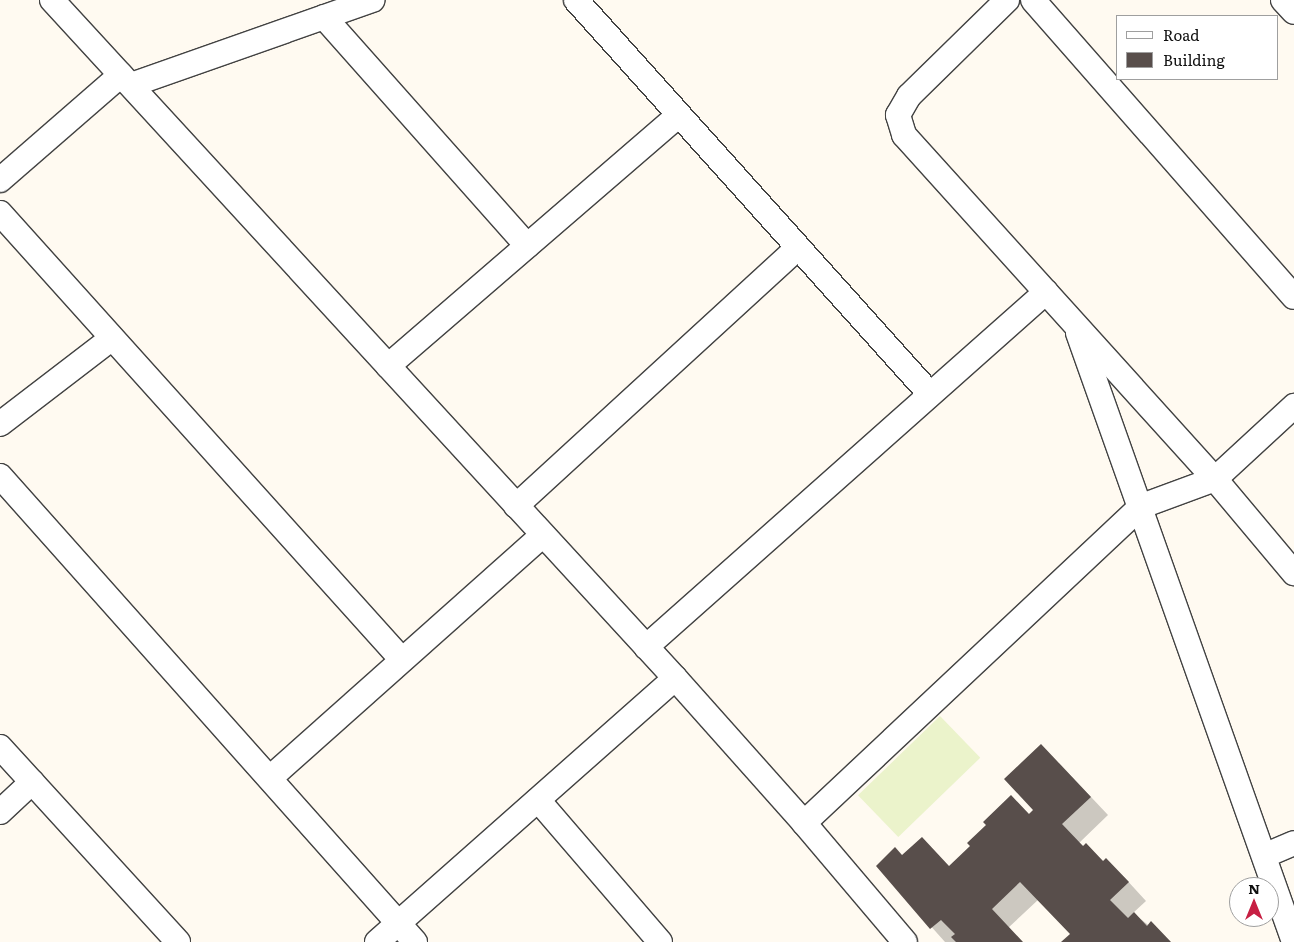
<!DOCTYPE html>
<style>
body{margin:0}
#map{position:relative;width:1294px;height:942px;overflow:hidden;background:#fffaf1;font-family:Literata,serif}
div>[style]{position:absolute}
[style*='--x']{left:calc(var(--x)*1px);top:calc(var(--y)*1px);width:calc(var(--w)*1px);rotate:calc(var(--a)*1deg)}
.pitch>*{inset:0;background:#ebf3cb;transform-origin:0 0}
.shadow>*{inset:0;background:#0003}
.building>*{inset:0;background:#584e4b}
.roads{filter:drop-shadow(1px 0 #424242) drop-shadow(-1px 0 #424242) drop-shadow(0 1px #424242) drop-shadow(0 -1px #424242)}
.street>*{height:24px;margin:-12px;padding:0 12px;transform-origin:12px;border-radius:12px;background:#fff}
span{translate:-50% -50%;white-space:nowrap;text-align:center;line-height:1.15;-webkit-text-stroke:5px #fff;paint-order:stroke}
.legend{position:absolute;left:1116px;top:15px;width:162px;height:65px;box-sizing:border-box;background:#fff;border:1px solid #9f9f9f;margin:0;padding:6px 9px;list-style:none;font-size:15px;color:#0f0f0f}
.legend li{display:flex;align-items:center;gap:10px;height:25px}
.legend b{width:25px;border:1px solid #9f9f9f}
.north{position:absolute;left:1229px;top:877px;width:50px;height:50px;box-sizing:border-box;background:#fff;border:1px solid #9f9f9f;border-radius:50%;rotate:0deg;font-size:14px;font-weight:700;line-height:20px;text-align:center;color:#0f0f0f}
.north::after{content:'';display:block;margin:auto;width:18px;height:22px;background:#c71f43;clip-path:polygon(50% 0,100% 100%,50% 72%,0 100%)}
</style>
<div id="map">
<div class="pitch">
<i style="left:940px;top:716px;width:58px;height:114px;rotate:46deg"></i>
</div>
<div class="shadow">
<i style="clip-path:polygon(1059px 763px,1108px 815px,1079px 843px,1124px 877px,1146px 901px,1133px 913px,1170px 942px,1063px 942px,1072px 934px,1039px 899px,1008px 928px,1022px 942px,945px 942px,877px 866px,903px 856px,949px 867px,1035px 810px)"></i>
</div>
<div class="building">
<i style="clip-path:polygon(1041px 744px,1091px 797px,1062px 824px,1083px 846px,1086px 843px,1103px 861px,1106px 858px,1129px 882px,1110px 900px,1128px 918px,1134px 912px,1147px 926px,1151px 921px,1171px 942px,1061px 942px,1070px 934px,1020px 882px,992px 909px,1023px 942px,956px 942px,951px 937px,955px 934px,941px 920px,930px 929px,876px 866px,895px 847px,902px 855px,922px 837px,949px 866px,970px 846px,967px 843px,986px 825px,983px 822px,1011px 795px,1029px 814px,1033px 810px,1004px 779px)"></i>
</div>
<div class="roads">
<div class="street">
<i style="--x:52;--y:0;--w:921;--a:47.42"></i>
<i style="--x:675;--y:678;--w:194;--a:48.3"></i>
<i style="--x:804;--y:823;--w:156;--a:49.7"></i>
<i style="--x:576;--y:0;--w:530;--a:48.06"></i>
<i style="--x:1007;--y:0;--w:137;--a:135.6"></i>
<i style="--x:909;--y:96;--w:22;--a:120"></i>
<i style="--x:898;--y:115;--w:21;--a:73"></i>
<i style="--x:904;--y:135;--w:464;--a:47.9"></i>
<i style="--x:1215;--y:479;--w:123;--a:50"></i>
<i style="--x:1033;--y:0;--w:395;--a:48.7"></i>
<i style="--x:1283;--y:0;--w:16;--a:47"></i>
<i style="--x:324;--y:17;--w:306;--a:48.4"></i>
<i style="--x:131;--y:85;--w:256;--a:-19.4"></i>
<i style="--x:0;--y:180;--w:160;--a:-41"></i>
<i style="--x:0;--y:213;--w:601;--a:48.03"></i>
<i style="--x:1078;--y:333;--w:646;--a:70.47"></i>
<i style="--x:388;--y:366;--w:384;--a:-40.8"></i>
<i style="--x:0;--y:424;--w:141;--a:-37.5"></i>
<i style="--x:0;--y:476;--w:624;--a:48.31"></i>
<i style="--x:516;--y:506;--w:382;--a:-42.5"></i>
<i style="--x:646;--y:647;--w:535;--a:-41.59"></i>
<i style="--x:0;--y:747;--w:264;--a:47.6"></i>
<i style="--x:270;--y:778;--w:365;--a:-41.7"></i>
<i style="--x:538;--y:800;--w:187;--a:49.3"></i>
<i style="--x:0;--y:812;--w:44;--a:-43.2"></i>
<i style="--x:804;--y:823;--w:463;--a:-43.2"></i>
<i style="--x:1142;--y:506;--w:78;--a:-20.3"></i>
<i style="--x:1215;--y:479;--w:108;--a:-42.7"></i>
<i style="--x:1266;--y:855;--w:30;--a:-23"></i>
<i style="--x:377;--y:942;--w:398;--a:-41.5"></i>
</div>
</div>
<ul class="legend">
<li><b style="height:6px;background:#fff"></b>Road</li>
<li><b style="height:14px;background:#584e4b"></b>Building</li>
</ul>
<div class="north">N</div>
</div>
